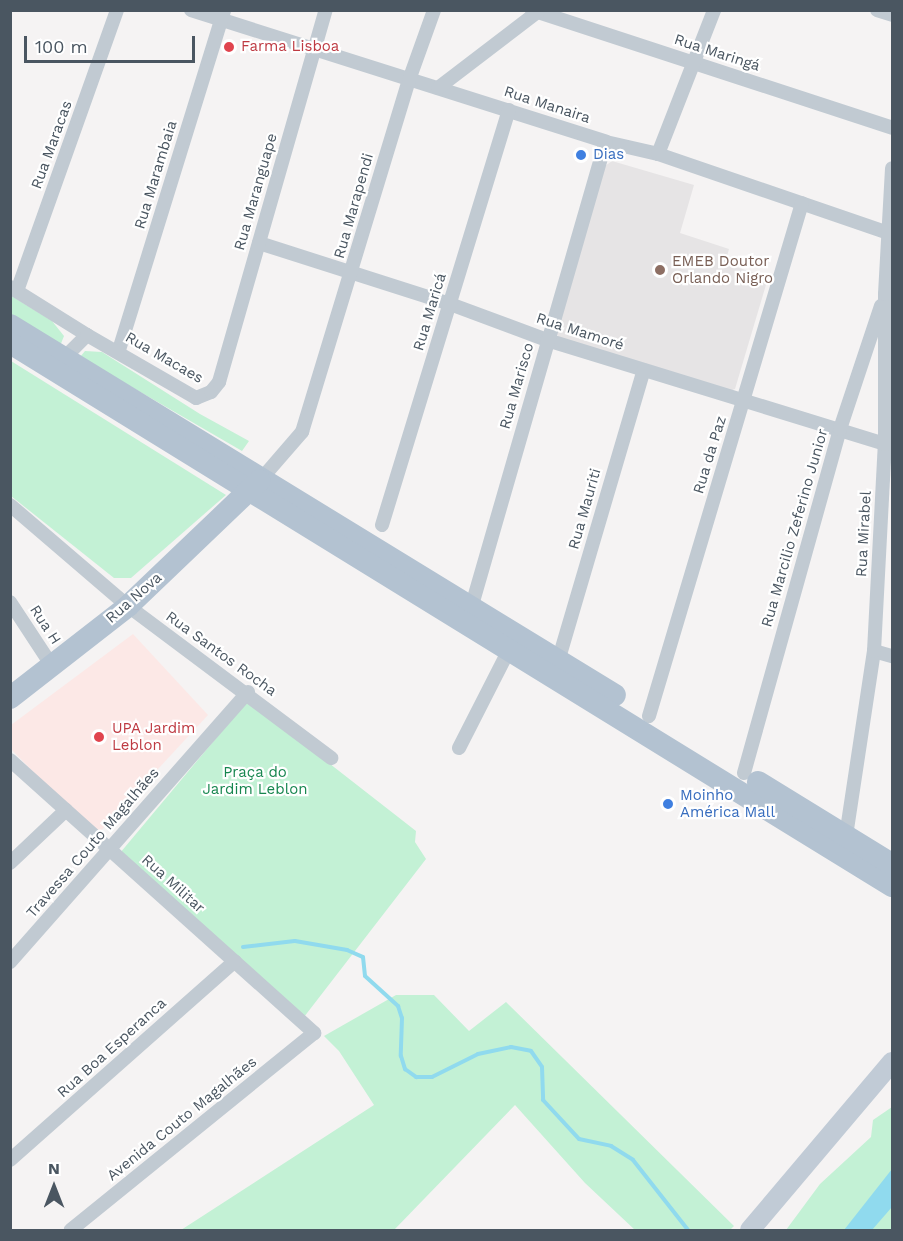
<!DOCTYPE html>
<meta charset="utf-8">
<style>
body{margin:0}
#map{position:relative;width:903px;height:1241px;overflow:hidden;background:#f5f3f3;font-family:"Work Sans",sans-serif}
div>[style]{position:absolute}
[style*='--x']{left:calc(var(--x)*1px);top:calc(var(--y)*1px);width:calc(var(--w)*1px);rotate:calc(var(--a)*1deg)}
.education>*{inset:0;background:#e6e4e5}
.medical>*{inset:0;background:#fce8e6}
.green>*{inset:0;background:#c3f1d5}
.water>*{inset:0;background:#90daee}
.stream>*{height:4px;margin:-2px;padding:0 2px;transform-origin:2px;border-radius:2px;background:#90daee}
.minor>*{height:14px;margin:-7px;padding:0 7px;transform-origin:7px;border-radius:7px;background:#c1cad2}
.secondary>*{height:20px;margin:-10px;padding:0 10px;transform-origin:10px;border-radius:10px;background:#c1cbd6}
.primary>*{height:22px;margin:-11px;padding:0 11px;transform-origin:11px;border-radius:11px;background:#b3c2d1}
.dots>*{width:16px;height:16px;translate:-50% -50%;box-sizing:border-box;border:3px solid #fff;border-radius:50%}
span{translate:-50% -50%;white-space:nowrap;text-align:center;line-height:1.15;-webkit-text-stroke:4.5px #fff;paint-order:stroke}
.health-label{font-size:15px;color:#be3a42}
.left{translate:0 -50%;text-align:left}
.street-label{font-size:15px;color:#4a5661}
.shop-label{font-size:15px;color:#366cbe}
.education-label{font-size:15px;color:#785e54}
.park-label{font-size:15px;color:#17864f}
.frame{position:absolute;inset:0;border:12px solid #4a5661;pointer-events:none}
.north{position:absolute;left:24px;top:1157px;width:60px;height:60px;-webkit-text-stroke:4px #fff;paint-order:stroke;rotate:0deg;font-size:16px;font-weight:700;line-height:24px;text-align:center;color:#4a5661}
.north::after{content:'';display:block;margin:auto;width:21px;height:27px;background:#4a5661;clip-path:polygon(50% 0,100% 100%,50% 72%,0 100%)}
.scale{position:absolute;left:24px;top:36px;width:171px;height:27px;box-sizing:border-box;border:3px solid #4a5661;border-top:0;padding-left:8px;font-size:18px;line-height:21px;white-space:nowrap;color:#4a5661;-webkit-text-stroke:4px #fff;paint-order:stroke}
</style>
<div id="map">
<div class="education">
<i style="clip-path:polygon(612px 161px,694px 185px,680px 233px,729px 249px,725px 263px,768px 278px,735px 389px,724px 393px,559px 338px,555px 331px,605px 166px)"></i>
</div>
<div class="medical">
<i style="clip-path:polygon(133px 634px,208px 715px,96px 836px,11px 749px,11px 725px)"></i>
</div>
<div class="green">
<i style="clip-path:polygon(10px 295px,52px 321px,64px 336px,60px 346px,11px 316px)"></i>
<i style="clip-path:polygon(85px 351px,102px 352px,200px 414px,249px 441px,242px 451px,80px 357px)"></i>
<i style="clip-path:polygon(11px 361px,226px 495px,131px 578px,114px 578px,11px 496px)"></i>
<i style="clip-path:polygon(248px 700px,416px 831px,415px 842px,426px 859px,304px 1017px,120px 853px)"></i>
<i style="clip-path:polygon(396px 995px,434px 995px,469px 1031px,506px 1002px,734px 1226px,730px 1230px,635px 1230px,585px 1183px,515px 1105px,394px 1230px,181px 1230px,374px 1105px,339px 1051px,324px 1036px)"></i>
<i style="clip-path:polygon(892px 1107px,892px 1230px,786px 1230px,820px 1184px,871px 1137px,873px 1120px)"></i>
</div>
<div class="water">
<i style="clip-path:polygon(892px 1169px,892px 1207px,872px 1230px,844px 1230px)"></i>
</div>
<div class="stream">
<i style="--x:243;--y:947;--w:52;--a:-6.6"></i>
<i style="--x:295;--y:941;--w:53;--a:9.8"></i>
<i style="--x:347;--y:950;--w:17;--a:24"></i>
<i style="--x:363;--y:957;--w:19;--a:84"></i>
<i style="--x:365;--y:976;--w:45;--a:42.3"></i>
<i style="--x:398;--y:1006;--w:13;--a:72"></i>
<i style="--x:402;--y:1018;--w:38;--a:92"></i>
<i style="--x:401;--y:1056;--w:14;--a:73"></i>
<i style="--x:405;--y:1069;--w:14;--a:36"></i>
<i style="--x:416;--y:1077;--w:16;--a:0"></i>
<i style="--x:432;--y:1077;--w:51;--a:-26.6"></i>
<i style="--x:478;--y:1054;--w:34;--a:-12"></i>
<i style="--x:511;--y:1047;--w:20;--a:11"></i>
<i style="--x:531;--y:1051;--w:19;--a:55"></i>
<i style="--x:542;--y:1067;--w:33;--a:88"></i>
<i style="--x:543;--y:1100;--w:53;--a:47.3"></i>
<i style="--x:579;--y:1139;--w:33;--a:12"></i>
<i style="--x:611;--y:1146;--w:26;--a:32"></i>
<i style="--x:633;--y:1160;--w:89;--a:51.8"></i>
</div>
<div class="minor">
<i style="--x:191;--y:10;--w:435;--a:17.6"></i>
<i style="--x:606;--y:142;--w:53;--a:13"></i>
<i style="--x:658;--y:154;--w:247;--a:18.9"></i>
<i style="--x:532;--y:10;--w:379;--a:18.1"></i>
<i style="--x:877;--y:10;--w:16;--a:18"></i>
<i style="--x:438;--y:88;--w:128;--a:-37.4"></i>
<i style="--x:658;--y:154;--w:155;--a:-68.7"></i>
<i style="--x:259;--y:243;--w:201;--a:17.7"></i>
<i style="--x:450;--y:304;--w:103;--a:20.4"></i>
<i style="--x:547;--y:340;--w:360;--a:17.1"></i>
<i style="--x:10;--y:287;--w:91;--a:31.9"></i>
<i style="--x:17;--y:291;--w:298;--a:-70.4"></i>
<i style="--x:119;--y:350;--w:355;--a:-72.8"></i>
<i style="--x:65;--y:357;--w:31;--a:-45"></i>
<i style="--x:87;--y:335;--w:126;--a:30"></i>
<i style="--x:196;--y:398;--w:16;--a:-22"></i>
<i style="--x:211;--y:392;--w:13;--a:-51"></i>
<i style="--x:219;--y:382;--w:387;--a:-74"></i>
<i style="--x:263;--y:477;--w:60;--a:-49.1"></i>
<i style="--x:302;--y:432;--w:368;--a:-73.1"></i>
<i style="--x:409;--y:80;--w:74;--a:-70.3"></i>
<i style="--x:10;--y:505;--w:155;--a:40.6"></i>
<i style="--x:128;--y:606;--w:254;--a:36.8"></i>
<i style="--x:382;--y:525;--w:434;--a:-73"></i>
<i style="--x:10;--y:602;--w:77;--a:56.7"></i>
<i style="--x:472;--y:605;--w:482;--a:-73.9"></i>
<i style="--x:874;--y:651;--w:19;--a:16"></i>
<i style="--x:559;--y:658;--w:300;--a:-73.6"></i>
<i style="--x:649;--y:716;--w:535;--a:-73.39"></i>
<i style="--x:459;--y:748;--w:112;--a:-63"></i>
<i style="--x:10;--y:760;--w:409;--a:41.9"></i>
<i style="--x:314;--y:1033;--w:313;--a:141"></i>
<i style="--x:744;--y:773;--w:357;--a:-74.4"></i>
<i style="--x:840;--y:429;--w:130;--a:-71.6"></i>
<i style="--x:846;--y:836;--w:187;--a:-81.4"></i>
<i style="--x:874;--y:651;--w:207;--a:-87"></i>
<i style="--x:885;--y:444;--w:150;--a:-90"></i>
<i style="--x:885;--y:294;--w:126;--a:-86.8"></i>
<i style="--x:10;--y:863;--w:77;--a:-43.4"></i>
<i style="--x:10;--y:962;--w:360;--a:-48.6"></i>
<i style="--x:10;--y:1160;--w:300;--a:-41.5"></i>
</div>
<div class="secondary">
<i style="--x:750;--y:1230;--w:220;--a:-49.8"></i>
</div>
<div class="primary">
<i style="--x:10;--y:325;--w:709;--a:31.45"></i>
<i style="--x:10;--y:343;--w:1036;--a:31.62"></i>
<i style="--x:10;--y:698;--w:150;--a:-37.9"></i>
<i style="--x:128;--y:606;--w:182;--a:-43.7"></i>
<i style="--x:758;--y:782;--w:157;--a:31.5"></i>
</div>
<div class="dots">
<i style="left:229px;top:47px;background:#e0444e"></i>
<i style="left:581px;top:155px;background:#3f7fe0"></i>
<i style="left:660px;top:270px;background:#8d6e63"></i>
<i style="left:99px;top:737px;background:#e0444e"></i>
<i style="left:668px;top:804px;background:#3f7fe0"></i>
</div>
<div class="health-label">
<span class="left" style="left:241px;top:47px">Farma Lisboa</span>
<span class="left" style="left:112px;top:737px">UPA Jardim<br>Leblon</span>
</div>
<div class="street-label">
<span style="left:717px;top:53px;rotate:18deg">Rua Maringá</span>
<span style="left:547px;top:105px;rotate:18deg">Rua Manaira</span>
<span style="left:52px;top:145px;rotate:-70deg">Rua Maracas</span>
<span style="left:156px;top:175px;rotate:-73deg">Rua Marambaia</span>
<span style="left:256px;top:192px;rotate:-74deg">Rua Maranguape</span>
<span style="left:354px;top:206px;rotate:-74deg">Rua Marapendi</span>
<span style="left:430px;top:312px;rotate:-73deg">Rua Maricá</span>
<span style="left:580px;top:332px;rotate:18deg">Rua Mamoré</span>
<span style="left:164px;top:358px;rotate:30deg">Rua Macaes</span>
<span style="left:517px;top:386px;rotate:-74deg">Rua Marisco</span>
<span style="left:710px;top:455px;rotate:-73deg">Rua da Paz</span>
<span style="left:585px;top:509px;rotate:-74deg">Rua Mauriti</span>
<span style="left:795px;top:528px;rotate:-74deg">Rua Marcilio Zeferino Junior</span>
<span style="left:864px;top:534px;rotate:-87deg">Rua Mirabel</span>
<span style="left:134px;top:598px;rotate:-41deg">Rua Nova</span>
<span style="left:45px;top:625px;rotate:57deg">Rua H</span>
<span style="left:221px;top:654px;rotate:36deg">Rua Santos Rocha</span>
<span style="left:93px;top:843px;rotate:-49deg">Travessa Couto Magalhães</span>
<span style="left:173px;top:884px;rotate:42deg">Rua Militar</span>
<span style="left:112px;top:1048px;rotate:-42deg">Rua Boa Esperanca</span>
<span style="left:182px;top:1119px;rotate:-39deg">Avenida Couto Magalhães</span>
</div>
<div class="shop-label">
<span class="left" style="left:593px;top:155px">Dias</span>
<span class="left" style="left:680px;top:804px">Moinho<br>América Mall</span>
</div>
<div class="education-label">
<span class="left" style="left:672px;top:270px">EMEB Doutor<br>Orlando Nigro</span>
</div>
<div class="park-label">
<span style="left:255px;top:781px">Praça do<br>Jardim Leblon</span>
</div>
<div class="frame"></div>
<div class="north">N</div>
<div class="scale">100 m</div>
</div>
